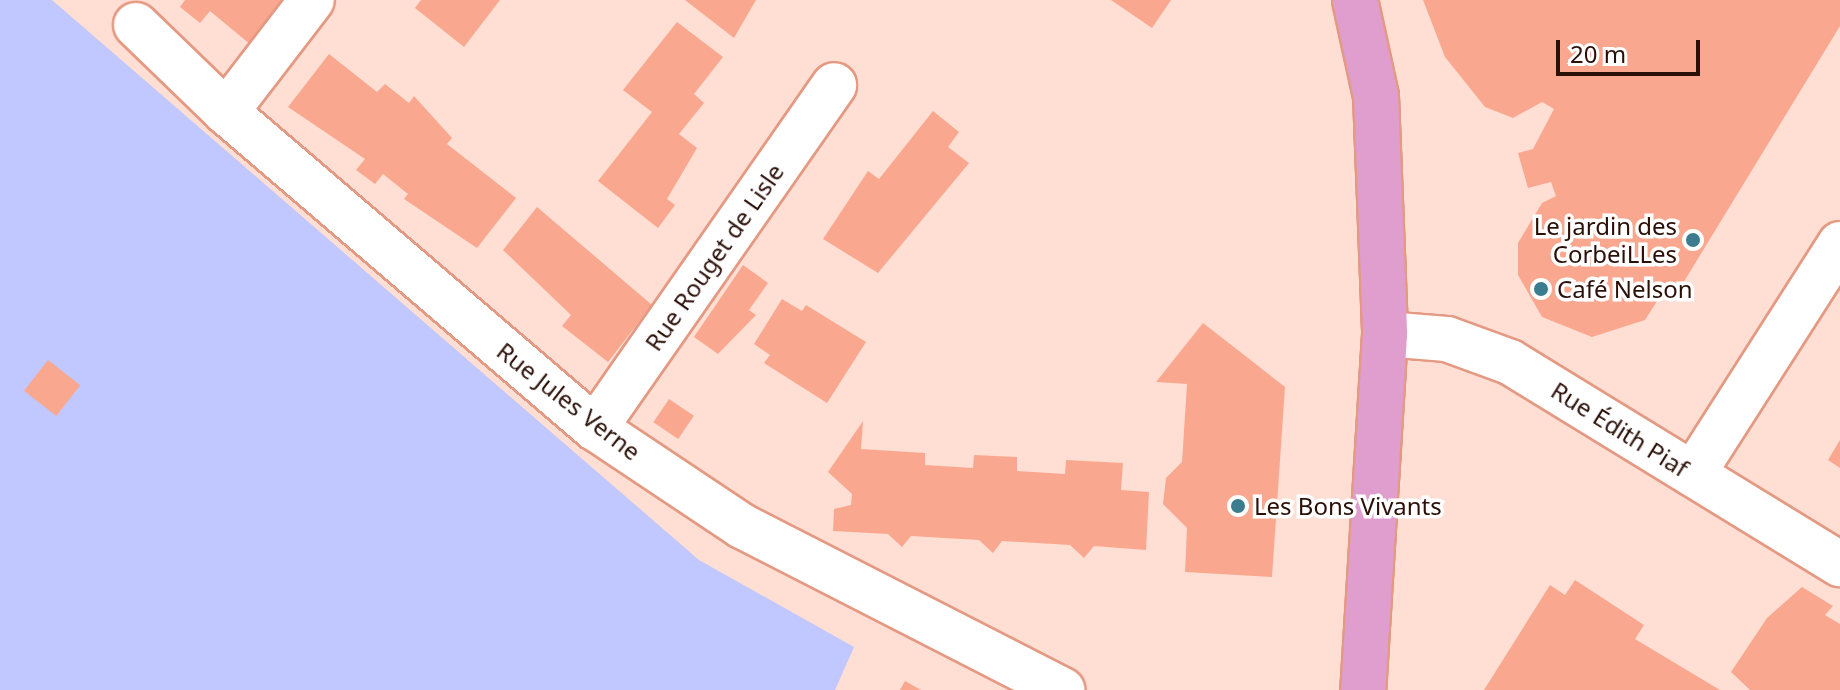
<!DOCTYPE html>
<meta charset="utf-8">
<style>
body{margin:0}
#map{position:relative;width:1840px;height:690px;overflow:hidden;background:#ffded4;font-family:"Noto Sans",sans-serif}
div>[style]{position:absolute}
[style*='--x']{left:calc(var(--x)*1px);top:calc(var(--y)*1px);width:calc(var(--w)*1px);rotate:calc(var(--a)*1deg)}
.green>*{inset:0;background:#c0c8ff}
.building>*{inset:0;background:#f9a88f;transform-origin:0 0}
.roads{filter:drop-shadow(2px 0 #e49982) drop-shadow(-2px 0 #e49982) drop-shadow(0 2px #e49982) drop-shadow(0 -2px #e49982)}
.minor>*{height:44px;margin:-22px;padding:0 22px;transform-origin:22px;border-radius:22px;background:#fff}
.major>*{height:44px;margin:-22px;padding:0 22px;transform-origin:22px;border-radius:22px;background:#df9ece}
.dots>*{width:22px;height:22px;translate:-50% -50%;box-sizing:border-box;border:4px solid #fff;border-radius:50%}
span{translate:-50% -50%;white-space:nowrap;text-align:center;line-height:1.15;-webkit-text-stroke:7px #fff;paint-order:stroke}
.poi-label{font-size:24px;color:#2b1008}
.right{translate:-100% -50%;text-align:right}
.left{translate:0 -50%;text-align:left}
.street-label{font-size:24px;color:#2b1008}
.scale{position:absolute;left:1556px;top:40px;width:144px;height:36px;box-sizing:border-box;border:4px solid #2b1008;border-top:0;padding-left:10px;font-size:24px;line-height:28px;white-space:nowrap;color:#2b1008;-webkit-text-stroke:6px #fff;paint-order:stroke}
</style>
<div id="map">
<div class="green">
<i style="clip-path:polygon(0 0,52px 0,699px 560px,854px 647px,835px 690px,0 690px)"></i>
</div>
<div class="building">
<i style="clip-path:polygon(185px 0,283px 0,285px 1px,251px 45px,210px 11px,200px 23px,180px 7px)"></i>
<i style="clip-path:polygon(421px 0,500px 0,464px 47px,415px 8px)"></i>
<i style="clip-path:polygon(685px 0,756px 0,734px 38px)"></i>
<i style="clip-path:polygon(1111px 0,1171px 0,1152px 28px)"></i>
<i style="clip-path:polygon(1423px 0,1840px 0,1840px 26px,1677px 293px,1666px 287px,1645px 320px,1592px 337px,1542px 317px,1518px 275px,1518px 243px,1542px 203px,1556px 196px,1551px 182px,1528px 188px,1518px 153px,1533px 149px,1554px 109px,1542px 102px,1513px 118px,1485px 107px,1445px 57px)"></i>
<i style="clip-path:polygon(677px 22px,723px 57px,694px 94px,704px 103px,679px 134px,697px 148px,667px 199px,675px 205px,658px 228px,598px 181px,652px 112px,623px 90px)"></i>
<i style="clip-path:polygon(329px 54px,377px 92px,385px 84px,409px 103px,414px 96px,452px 138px,447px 144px,516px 198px,477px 248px,404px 199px,408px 194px,383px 174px,375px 184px,356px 170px,365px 159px,288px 107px)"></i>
<i style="clip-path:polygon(933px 111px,959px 132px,948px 147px,969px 163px,878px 273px,823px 239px,868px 171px,879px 179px)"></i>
<i style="clip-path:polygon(537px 207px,652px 305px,608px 362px,562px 326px,571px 315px,503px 250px)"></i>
<i style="clip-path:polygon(743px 265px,768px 283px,749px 310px,756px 315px,718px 354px,694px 337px)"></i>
<i style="clip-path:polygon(782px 299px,802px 311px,806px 305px,866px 342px,827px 403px,764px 363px,770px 355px,754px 344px)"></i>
<i style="clip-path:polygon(1203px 323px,1285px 387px,1272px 577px,1185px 572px,1187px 528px,1163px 504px,1166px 478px,1182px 462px,1187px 384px,1156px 382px)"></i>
<i style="left:48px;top:360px;width:41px;height:39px;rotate:38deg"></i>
<i style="left:669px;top:399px;width:30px;height:28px;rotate:34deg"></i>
<i style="clip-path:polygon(863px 421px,861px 449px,925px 453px,925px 465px,973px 468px,974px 455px,1017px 457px,1017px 471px,1065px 474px,1066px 460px,1123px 463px,1121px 490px,1149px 492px,1146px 550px,1094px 546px,1084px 558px,1070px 545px,1002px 541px,993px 553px,979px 540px,911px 536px,902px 547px,888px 534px,833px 531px,834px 509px,851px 505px,852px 494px,828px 472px)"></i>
<i style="clip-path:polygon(1840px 440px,1840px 468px,1828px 460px)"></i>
<i style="clip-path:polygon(1575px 580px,1644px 625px,1635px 639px,1720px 690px,1484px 690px,1550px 585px,1565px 595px)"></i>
<i style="clip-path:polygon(1802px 587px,1833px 606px,1825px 615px,1840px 624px,1840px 690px,1750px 690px,1731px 672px,1767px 618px)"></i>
<i style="clip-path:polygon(905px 681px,921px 690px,900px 690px)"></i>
</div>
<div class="roads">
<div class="minor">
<i style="--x:136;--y:25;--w:125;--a:44"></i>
<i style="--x:226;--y:112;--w:486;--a:40.6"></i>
<i style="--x:595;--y:428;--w:177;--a:33.7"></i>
<i style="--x:742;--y:526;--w:360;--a:27.1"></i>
<i style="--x:226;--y:112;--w:141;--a:-52.5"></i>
<i style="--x:1385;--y:334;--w:62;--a:4.6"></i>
<i style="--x:1447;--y:339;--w:67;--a:20.1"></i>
<i style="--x:1510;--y:362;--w:387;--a:31.5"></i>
<i style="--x:595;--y:428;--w:418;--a:-55.1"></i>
<i style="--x:1693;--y:474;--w:273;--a:-57.4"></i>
</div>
<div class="major">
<i style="--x:1355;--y:0;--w:98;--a:77.7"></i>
<i style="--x:1376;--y:96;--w:238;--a:87.8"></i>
<i style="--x:1385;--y:334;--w:357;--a:93.5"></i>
</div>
</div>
<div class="dots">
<i style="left:1693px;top:240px;background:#3b7d8f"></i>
<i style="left:1541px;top:289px;background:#3b7d8f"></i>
<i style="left:1238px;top:506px;background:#3b7d8f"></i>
</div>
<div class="poi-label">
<span class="right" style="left:1677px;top:240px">Le jardin des<br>CorbeiLLes</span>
<span class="left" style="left:1557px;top:289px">Café Nelson</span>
<span class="left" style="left:1254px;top:506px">Les Bons Vivants</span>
</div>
<div class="street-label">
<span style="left:714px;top:257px;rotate:-55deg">Rue Rouget de Lisle</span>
<span style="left:569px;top:401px;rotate:38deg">Rue Jules Verne</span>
<span style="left:1620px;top:429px;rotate:32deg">Rue Édith Piaf</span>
</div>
<div class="scale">20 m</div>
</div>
